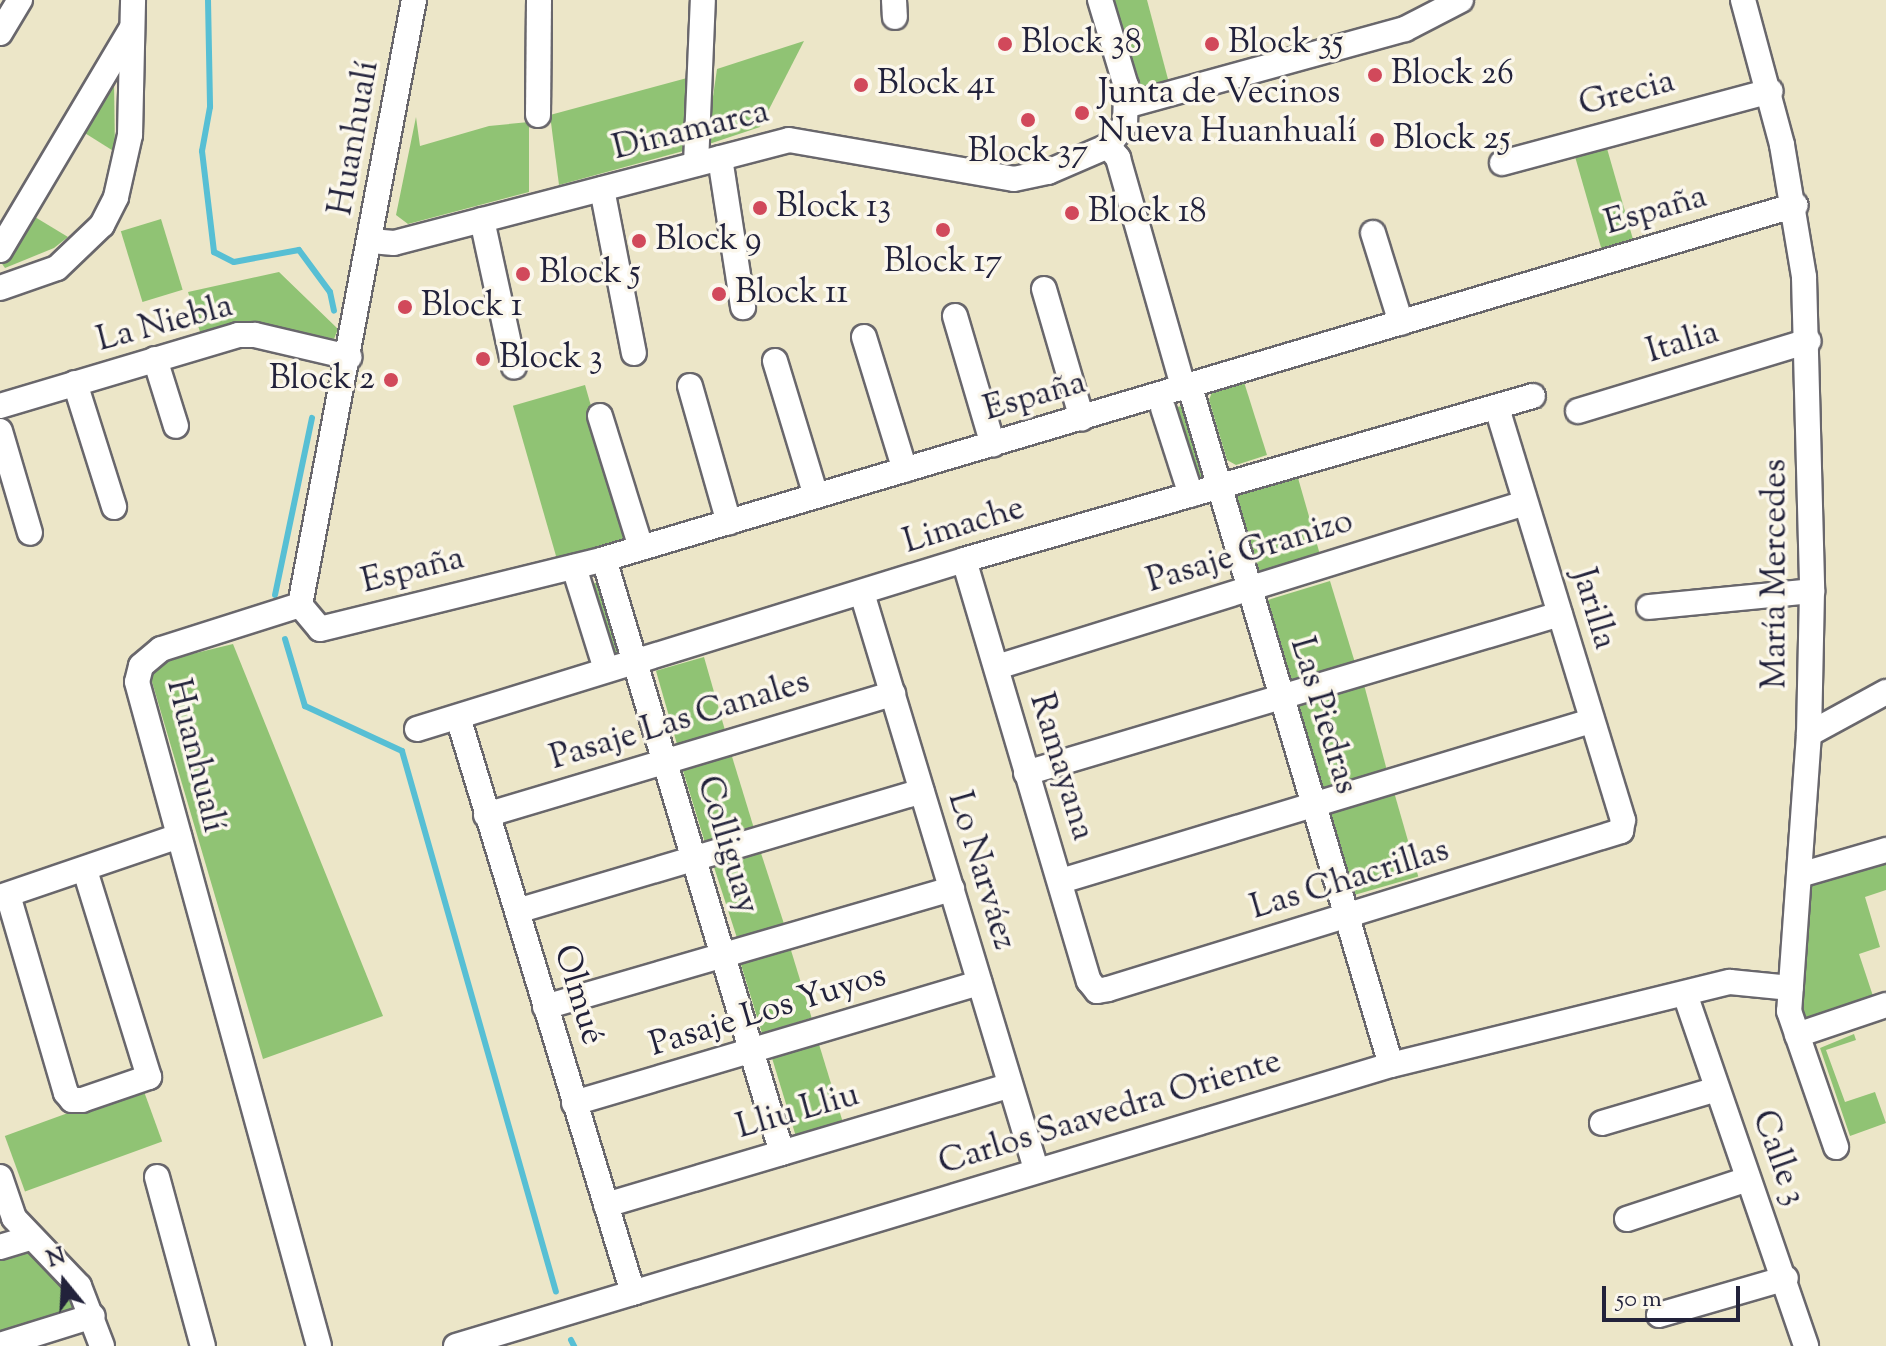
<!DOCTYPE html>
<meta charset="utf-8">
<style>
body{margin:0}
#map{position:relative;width:1886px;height:1346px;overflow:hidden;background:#ece6c8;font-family:"Sorts Mill Goudy",serif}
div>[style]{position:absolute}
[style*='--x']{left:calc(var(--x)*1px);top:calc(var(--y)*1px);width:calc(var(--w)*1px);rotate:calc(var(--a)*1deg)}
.green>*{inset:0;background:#90c374;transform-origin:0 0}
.stream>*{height:6px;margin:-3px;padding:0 3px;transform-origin:3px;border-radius:3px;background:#57bfd4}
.roads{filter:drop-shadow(2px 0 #69676c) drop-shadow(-2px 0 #69676c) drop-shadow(0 2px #69676c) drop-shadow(0 -2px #69676c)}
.minor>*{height:24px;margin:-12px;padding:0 12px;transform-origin:12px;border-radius:12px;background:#fff}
.dots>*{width:22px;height:22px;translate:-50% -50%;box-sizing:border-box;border:4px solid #fbf7ec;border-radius:50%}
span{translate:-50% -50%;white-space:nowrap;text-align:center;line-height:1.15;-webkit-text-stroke:7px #fbf7ec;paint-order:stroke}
.poi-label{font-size:34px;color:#22223b}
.left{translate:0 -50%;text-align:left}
.right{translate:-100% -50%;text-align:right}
.street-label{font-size:34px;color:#22223b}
.north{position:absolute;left:24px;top:1242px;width:80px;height:80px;-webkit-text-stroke:6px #fbf7ec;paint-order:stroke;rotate:342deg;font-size:22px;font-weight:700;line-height:32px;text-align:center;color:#22223b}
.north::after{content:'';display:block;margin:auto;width:28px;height:36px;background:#22223b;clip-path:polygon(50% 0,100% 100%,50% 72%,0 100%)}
.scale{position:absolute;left:1602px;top:1286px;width:138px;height:36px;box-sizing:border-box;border:4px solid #22223b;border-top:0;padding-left:10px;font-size:24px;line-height:28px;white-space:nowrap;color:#22223b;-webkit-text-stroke:6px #fbf7ec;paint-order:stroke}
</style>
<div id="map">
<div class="green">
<i style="clip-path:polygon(1110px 0,1147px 0,1169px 83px,1147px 90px,1135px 84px)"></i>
<i style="clip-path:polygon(804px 41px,760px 127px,706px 145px,717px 69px)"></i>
<i style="clip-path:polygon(687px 78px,687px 150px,559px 185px,550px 115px)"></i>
<i style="clip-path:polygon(114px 81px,115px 152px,80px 130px)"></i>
<i style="clip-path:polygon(416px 117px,420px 146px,489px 126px,529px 122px,529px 192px,408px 224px,396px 215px)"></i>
<i style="left:1606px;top:145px;width:99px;height:33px;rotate:74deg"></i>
<i style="clip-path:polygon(30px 214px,68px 237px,54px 248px,5px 268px,0 261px)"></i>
<i style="left:161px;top:219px;width:74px;height:42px;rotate:73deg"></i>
<i style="clip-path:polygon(279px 272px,338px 329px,334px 339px,264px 323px,200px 332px,188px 292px)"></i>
<i style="clip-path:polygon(1244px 382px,1267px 455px,1236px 465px,1227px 460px,1209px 400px,1212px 392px)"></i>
<i style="left:585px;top:385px;width:163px;height:75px;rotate:74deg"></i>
<i style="left:1184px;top:405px;width:75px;height:10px;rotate:73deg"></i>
<i style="left:1298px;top:478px;width:83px;height:71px;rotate:74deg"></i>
<i style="clip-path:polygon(601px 581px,623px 652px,612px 654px,592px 584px)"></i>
<i style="left:1330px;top:581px;width:84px;height:70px;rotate:73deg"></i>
<i style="clip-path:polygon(233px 644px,383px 1016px,263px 1059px,150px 675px,163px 661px)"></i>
<i style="left:704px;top:657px;width:78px;height:50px;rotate:74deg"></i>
<i style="left:1363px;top:681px;width:99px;height:71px;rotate:75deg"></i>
<i style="left:730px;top:750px;width:80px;height:51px;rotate:73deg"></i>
<i style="left:1394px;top:792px;width:88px;height:71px;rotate:74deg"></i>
<i style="left:759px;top:847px;width:80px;height:49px;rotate:72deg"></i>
<i style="clip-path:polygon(1886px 864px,1886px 890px,1865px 897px,1880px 947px,1859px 954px,1874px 999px,1804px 1024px,1799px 1013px,1807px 886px)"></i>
<i style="left:790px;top:947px;width:74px;height:52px;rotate:73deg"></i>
<i style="clip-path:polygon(1854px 1034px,1856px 1040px,1826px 1050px,1845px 1102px,1875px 1092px,1886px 1123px,1850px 1136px,1820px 1048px)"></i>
<i style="left:818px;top:1041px;width:84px;height:49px;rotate:73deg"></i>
<i style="left:142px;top:1086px;width:59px;height:146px;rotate:70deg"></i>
<i style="clip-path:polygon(28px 1245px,56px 1271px,80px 1308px,0 1332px,0 1254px)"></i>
</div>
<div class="stream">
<i style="--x:208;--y:0;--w:107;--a:88.9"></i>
<i style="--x:210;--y:107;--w:45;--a:100.3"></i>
<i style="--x:202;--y:151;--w:102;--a:83.2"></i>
<i style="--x:214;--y:252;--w:22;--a:27"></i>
<i style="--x:234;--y:262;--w:66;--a:-10.5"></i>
<i style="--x:299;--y:250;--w:52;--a:53.6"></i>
<i style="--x:330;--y:292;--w:19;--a:78"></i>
<i style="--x:275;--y:595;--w:181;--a:-78.2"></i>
<i style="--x:285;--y:639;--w:70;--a:73.4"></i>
<i style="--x:305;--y:706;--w:107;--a:24.9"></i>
<i style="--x:402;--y:751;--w:562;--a:74.11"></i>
<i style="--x:571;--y:1340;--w:7;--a:63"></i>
</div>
<div class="roads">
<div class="minor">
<i style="--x:894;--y:0;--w:17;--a:87"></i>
<i style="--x:1743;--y:0;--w:150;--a:74.9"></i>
<i style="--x:1782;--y:145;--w:134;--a:80.5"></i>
<i style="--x:1804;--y:277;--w:314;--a:88.5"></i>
<i style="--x:1812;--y:591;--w:143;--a:91.2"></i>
<i style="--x:1809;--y:734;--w:278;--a:94.1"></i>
<i style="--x:1789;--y:1011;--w:144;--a:70.9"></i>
<i style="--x:0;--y:33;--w:39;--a:-59"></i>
<i style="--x:1129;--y:105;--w:286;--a:-15.4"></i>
<i style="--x:1405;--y:29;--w:63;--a:-27.4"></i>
<i style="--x:538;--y:115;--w:115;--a:-89.5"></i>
<i style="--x:1108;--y:146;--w:16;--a:50"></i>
<i style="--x:1118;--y:158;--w:240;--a:74.1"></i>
<i style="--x:720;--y:158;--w:151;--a:81.2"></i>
<i style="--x:1502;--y:163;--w:278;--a:-15"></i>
<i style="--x:696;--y:164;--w:164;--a:-87.6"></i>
<i style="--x:602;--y:189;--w:167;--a:79"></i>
<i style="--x:482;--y:220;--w:150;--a:77.7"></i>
<i style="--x:1373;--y:233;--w:94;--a:72.7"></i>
<i style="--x:371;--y:241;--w:23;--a:5"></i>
<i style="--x:394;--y:243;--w:408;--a:-14.6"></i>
<i style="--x:789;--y:140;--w:228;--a:9.8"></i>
<i style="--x:1014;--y:179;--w:35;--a:-12"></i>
<i style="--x:1048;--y:172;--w:65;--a:-23.4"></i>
<i style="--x:1108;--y:146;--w:28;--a:-52"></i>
<i style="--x:1125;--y:124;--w:38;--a:-88"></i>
<i style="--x:1126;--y:86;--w:90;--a:-106.8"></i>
<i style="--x:0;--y:250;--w:258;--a:-59.3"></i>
<i style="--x:0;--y:288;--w:60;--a:-19.3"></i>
<i style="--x:57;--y:268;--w:62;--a:-43.7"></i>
<i style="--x:102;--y:225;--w:31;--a:-63"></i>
<i style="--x:116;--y:197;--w:64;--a:-77.3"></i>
<i style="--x:130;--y:135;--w:135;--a:-88.7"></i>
<i style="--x:1044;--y:289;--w:135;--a:73.7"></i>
<i style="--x:955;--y:316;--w:134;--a:73.6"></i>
<i style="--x:864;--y:337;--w:139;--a:72.9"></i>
<i style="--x:155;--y:359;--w:70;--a:72.6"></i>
<i style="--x:775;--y:361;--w:141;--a:73.1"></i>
<i style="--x:75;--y:383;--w:130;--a:72.5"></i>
<i style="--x:690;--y:386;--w:142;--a:74.1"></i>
<i style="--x:1190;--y:387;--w:707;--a:73.49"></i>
<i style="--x:0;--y:406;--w:248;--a:-16.6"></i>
<i style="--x:238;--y:335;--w:17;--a:0"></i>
<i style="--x:255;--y:335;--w:97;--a:13.2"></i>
<i style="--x:1163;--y:408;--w:91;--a:72.2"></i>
<i style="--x:1578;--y:411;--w:241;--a:-16.9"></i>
<i style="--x:600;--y:416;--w:138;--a:72.7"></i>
<i style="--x:0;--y:431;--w:106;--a:73.6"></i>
<i style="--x:604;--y:559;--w:620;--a:73.32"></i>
<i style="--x:964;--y:560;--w:439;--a:73.5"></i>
<i style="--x:1089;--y:981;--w:13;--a:51"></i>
<i style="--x:1097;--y:991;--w:11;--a:-10"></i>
<i style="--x:1108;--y:989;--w:537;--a:-17.12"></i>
<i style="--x:1621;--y:831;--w:11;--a:-80"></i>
<i style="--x:1623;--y:820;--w:432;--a:-107"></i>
<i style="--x:574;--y:567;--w:107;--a:72.6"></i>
<i style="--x:862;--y:593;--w:602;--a:73.19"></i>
<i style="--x:300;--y:605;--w:31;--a:50"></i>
<i style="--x:320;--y:629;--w:292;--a:-13.8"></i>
<i style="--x:604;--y:559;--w:1243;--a:-16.54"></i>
<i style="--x:300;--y:605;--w:146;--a:162.4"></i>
<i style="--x:161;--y:649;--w:26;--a:140"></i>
<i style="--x:141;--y:666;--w:16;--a:104"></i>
<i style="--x:137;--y:682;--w:688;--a:74.67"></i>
<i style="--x:300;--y:605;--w:616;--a:-79.33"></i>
<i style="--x:1649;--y:607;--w:164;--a:-5.6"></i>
<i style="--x:997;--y:667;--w:553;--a:-17.26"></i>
<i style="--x:458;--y:717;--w:602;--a:73.1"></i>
<i style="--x:417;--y:729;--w:573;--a:-17.17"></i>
<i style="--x:964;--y:560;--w:592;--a:-16.08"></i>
<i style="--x:1809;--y:734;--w:88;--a:-28.6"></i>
<i style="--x:1026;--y:773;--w:557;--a:-16.58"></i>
<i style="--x:486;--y:815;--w:425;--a:-16.6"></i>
<i style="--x:1800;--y:875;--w:90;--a:-16.2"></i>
<i style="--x:1061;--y:881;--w:554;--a:-16.8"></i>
<i style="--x:8;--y:895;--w:206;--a:73.7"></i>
<i style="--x:66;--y:1093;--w:9;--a:49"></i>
<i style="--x:72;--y:1100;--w:10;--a:0"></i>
<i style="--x:82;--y:1100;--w:71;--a:-18.9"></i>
<i style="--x:149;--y:1077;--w:217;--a:-107.2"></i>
<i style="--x:0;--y:897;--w:189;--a:-18.8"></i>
<i style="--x:517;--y:911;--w:422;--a:-16.5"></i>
<i style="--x:1685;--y:994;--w:372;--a:71"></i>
<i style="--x:545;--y:1007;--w:424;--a:-16.2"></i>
<i style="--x:1797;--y:1035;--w:94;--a:-18.6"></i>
<i style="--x:574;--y:1103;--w:423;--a:-16.5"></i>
<i style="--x:1602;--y:1123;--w:120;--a:-16.5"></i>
<i style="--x:0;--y:1177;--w:43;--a:71.1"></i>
<i style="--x:14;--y:1218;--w:94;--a:46.3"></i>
<i style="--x:79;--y:1286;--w:64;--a:69"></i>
<i style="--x:157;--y:1177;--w:175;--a:74.8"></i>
<i style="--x:606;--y:1205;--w:421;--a:-16.5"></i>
<i style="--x:1627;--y:1219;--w:127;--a:-18.3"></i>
<i style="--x:0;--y:1247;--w:31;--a:-17"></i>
<i style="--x:1659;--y:1315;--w:132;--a:-16.2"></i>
<i style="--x:0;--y:1345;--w:97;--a:-17.3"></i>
<i style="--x:456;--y:1346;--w:976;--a:-16.73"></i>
<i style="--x:1391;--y:1065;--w:349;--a:-13.8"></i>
<i style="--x:1730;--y:982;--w:61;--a:5.6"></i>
</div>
</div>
<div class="dots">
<i style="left:1005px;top:44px;background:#d1495b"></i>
<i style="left:1212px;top:44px;background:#d1495b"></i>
<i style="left:1375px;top:75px;background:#d1495b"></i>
<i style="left:861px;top:85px;background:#d1495b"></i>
<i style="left:1082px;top:113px;background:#d1495b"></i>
<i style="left:1028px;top:120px;background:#d1495b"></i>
<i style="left:1377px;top:140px;background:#d1495b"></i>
<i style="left:760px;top:208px;background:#d1495b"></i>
<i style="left:1072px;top:213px;background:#d1495b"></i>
<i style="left:943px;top:230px;background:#d1495b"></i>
<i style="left:639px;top:241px;background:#d1495b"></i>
<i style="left:523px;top:274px;background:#d1495b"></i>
<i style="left:719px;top:294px;background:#d1495b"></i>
<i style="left:405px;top:307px;background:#d1495b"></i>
<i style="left:483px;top:359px;background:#d1495b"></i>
<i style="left:391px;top:380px;background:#d1495b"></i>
</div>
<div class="poi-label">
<span class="left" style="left:1021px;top:44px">Block 38</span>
<span class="left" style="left:1228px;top:44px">Block 35</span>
<span class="left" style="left:1391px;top:75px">Block 26</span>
<span class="left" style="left:877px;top:85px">Block 41</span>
<span class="left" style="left:1098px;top:113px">Junta de Vecinos<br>Nueva Huanhualí</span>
<span class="left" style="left:1393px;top:140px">Block 25</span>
<span style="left:1028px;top:153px">Block 37</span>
<span class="left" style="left:776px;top:208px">Block 13</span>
<span class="left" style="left:1088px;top:213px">Block 18</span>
<span class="left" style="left:655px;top:241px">Block 9</span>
<span style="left:943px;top:263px">Block 17</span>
<span class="left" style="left:539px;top:274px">Block 5</span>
<span class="left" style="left:735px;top:294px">Block 11</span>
<span class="left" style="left:421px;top:307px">Block 1</span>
<span class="left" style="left:499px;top:359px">Block 3</span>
<span class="right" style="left:375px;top:380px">Block 2</span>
</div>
<div class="street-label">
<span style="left:1627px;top:94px;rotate:-15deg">Grecia</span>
<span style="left:691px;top:131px;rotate:-14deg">Dinamarca</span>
<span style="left:355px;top:138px;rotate:-80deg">Huanhualí</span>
<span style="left:1656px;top:211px;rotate:-16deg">España</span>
<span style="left:165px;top:324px;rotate:-15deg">La Niebla</span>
<span style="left:1683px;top:343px;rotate:-17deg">Italia</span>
<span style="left:1035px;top:397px;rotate:-16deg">España</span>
<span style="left:964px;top:526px;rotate:-17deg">Limache</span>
<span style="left:1250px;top:552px;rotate:-17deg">Pasaje Granizo</span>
<span style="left:413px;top:571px;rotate:-14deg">España</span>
<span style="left:1776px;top:574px;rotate:-90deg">María Mercedes</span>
<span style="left:1593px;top:609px;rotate:73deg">Jarilla</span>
<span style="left:1323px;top:716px;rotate:73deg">Las Piedras</span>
<span style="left:680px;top:721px;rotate:-17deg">Pasaje Las Canales</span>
<span style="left:195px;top:756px;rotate:76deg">Huanhualí</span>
<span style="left:1061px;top:767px;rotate:73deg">Ramayana</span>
<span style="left:727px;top:845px;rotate:73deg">Colliguay</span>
<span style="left:981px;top:871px;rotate:73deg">Lo Narváez</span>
<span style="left:1350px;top:880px;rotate:-17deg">Las Chacrillas</span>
<span style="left:578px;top:995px;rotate:73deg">Olmué</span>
<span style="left:768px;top:1011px;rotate:-17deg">Pasaje Los Yuyos</span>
<span style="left:798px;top:1112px;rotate:-16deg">Lliu Lliu</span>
<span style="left:1110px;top:1113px;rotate:-17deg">Carlos Saavedra Oriente</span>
<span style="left:1778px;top:1158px;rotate:70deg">Calle 3</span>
</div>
<div class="north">N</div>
<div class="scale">50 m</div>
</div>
